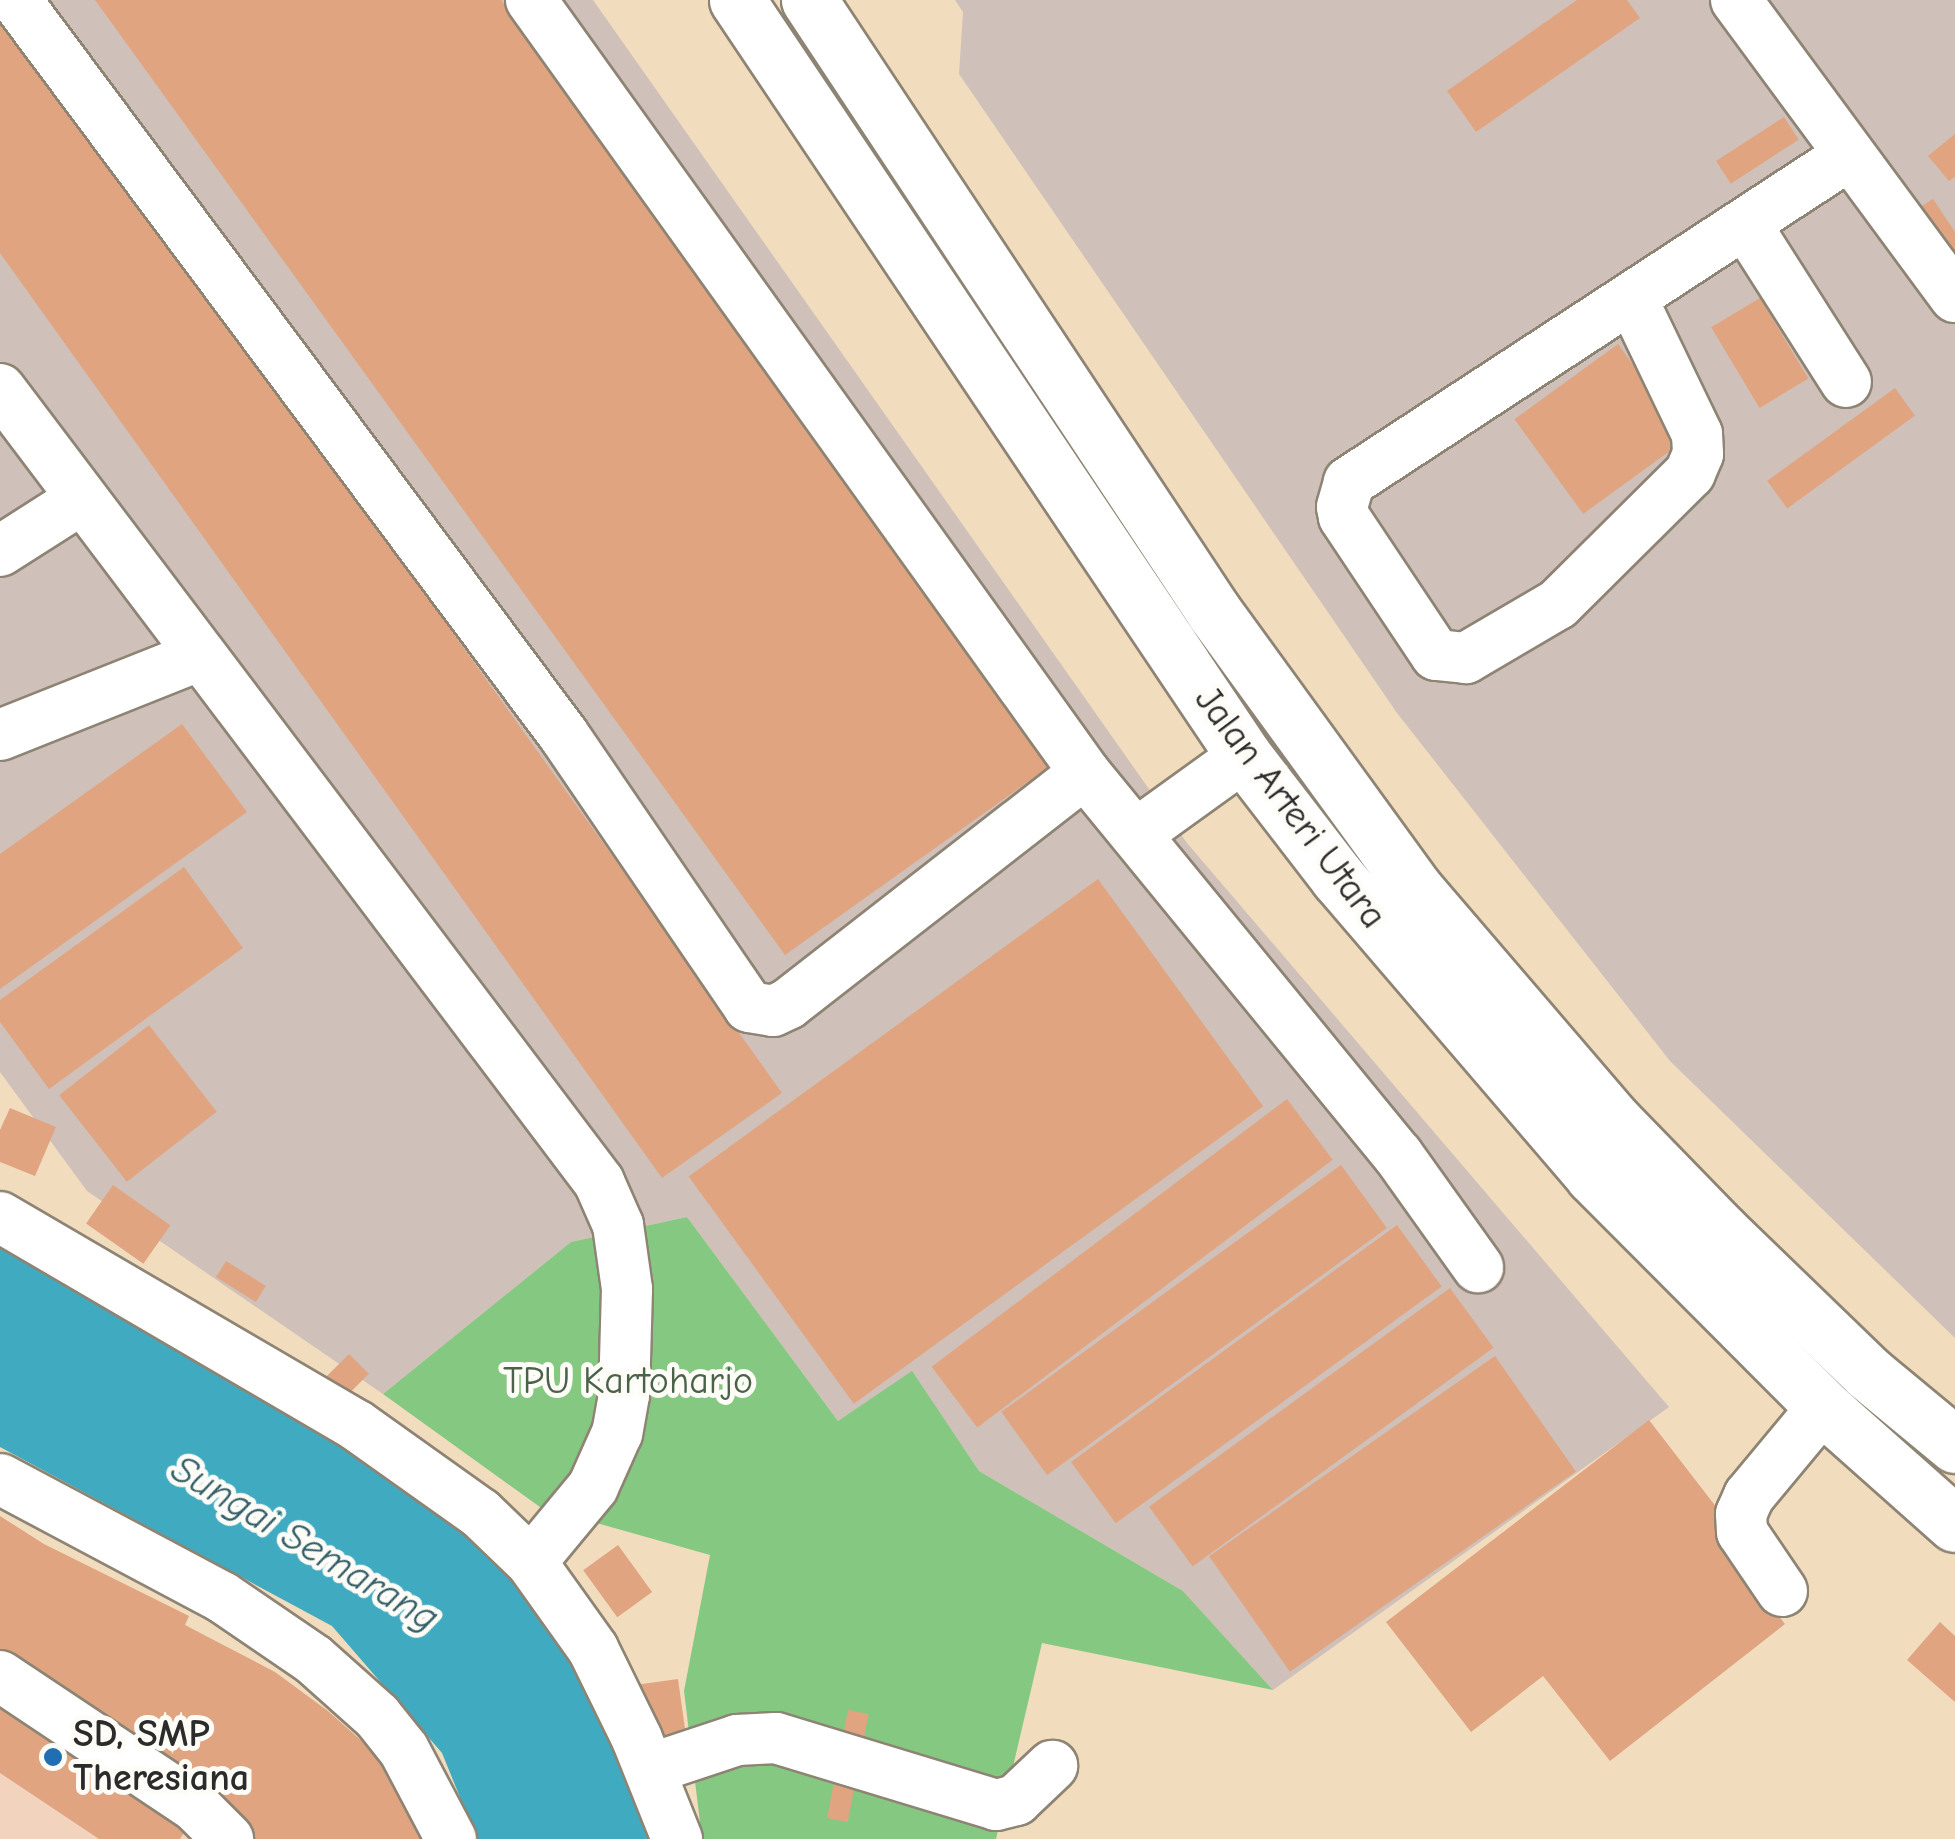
<!DOCTYPE html>
<style>
body{margin:0}
#map{position:relative;width:1955px;height:1839px;overflow:hidden;background:#f2dcbe;font-family:"Comic Neue",sans-serif}
div>[style]{position:absolute}
[style*='--x']{left:calc(var(--x)*1px);top:calc(var(--y)*1px);width:calc(var(--w)*1px);rotate:calc(var(--a)*1deg)}
.built>*{inset:0;background:#f2d4be}
.industrial>*{inset:0;background:#cfc0ba}
.green>*{inset:0;background:#84c881}
.water>*{inset:0;background:#40aac0}
.building>*{inset:0;background:#e0a580;transform-origin:0 0}
.roads{filter:drop-shadow(2px 0 #8e8474) drop-shadow(-2px 0 #8e8474) drop-shadow(0 2px #8e8474) drop-shadow(0 -2px #8e8474)}
.minor>*{height:50px;margin:-25px;padding:0 25px;transform-origin:25px;border-radius:25px;background:#fff}
.highway>*{height:55px;margin:-27.5px;padding:0 27.5px;transform-origin:27.5px;border-radius:27.5px;background:#fff}
.dots>*{width:28px;height:28px;translate:-50% -50%;box-sizing:border-box;border:5px solid #fdfcf7;border-radius:50%}
span{translate:-50% -50%;white-space:nowrap;text-align:center;line-height:1.15;-webkit-text-stroke:10px #fdfcf7;paint-order:stroke}
.street-label{font-size:38px;color:#2b2b2b}
.park-label{font-size:38px;color:#4a6249}
.poi-label{font-size:38px;color:#2b2b2b;font-weight:700}
.left{translate:0 -50%;text-align:left}
.water-label{font-size:40px;color:#335e67;font-style:italic}
</style>
<div id="map">
<div class="built">
<i style="clip-path:polygon(0 1688px,212px 1839px,0 1839px)"></i>
</div>
<div class="industrial">
<i style="clip-path:polygon(0 0,593px 0,1187px 843px,1669px 1407px,1273px 1690px,1183px 1591px,979px 1471px,912px 1372px,838px 1421px,687px 1217px,571px 1242px,383px 1394px,87px 1191px,0 1072px)"></i>
<i style="clip-path:polygon(955px 0,1955px 0,1955px 1338px,1670px 1061px,1397px 713px,959px 74px,963px 12px)"></i>
</div>
<div class="green">
<i style="clip-path:polygon(687px 1217px,838px 1421px,912px 1371px,979px 1471px,1183px 1591px,1273px 1690px,1042px 1643px,996px 1839px,702px 1839px,684px 1691px,710px 1555px,540px 1507px,383px 1394px,571px 1242px)"></i>
</div>
<div class="water">
<i style="clip-path:polygon(0 1235px,489px 1533px,593px 1674px,662px 1839px,477px 1839px,442px 1753px,332px 1626px,0 1447px)"></i>
</div>
<div class="building">
<i style="clip-path:polygon(0 0,782px 1093px,662px 1178px,0 253px)"></i>
<i style="clip-path:polygon(95px 0,501px 0,1053px 764px,785px 955px)"></i>
<i style="clip-path:polygon(1577px 0,1627px 0,1640px 18px,1476px 132px,1447px 91px)"></i>
<i style="left:1784px;top:117px;width:27px;height:81px;rotate:57deg"></i>
<i style="clip-path:polygon(1955px 134px,1955px 177px,1949px 181px,1928px 156px)"></i>
<i style="clip-path:polygon(1933px 199px,1955px 232px,1955px 267px,1911px 213px)"></i>
<i style="left:1760px;top:298px;width:94px;height:57px;rotate:59deg"></i>
<i style="left:1618px;top:344px;width:117px;height:128px;rotate:54deg"></i>
<i style="left:1895px;top:388px;width:34px;height:158px;rotate:54deg"></i>
<i style="clip-path:polygon(182px 724px,247px 812px,0 989px,0 854px)"></i>
<i style="clip-path:polygon(184px 867px,243px 948px,49px 1089px,0 1022px,0 1000px)"></i>
<i style="left:1098px;top:879px;width:281px;height:506px;rotate:54deg"></i>
<i style="left:149px;top:1025px;width:110px;height:114px;rotate:52deg"></i>
<i style="left:1287px;top:1099px;width:76px;height:445px;rotate:53deg"></i>
<i style="clip-path:polygon(10px 1108px,56px 1127px,35px 1176px,0 1162px,0 1130px)"></i>
<i style="left:1341px;top:1165px;width:78px;height:420px;rotate:54deg"></i>
<i style="left:113px;top:1185px;width:70px;height:47px;rotate:35deg"></i>
<i style="left:1397px;top:1225px;width:76px;height:403px;rotate:54deg"></i>
<i style="left:226px;top:1261px;width:47px;height:19px;rotate:32deg"></i>
<i style="left:1450px;top:1288px;width:74px;height:372px;rotate:54deg"></i>
<i style="left:349px;top:1354px;width:28px;height:33px;rotate:45deg"></i>
<i style="left:1495px;top:1356px;width:141px;height:349px;rotate:55deg"></i>
<i style="clip-path:polygon(1649px 1420px,1734px 1530px,1720px 1541px,1785px 1624px,1610px 1761px,1543px 1676px,1471px 1732px,1386px 1622px)"></i>
<i style="clip-path:polygon(0 1516px,44px 1544px,189px 1616px,185px 1625px,275px 1672px,328px 1711px,390px 1766px,430px 1839px,245px 1839px,0 1664px)"></i>
<i style="left:618px;top:1545px;width:58px;height:43px;rotate:54deg"></i>
<i style="clip-path:polygon(1940px 1622px,1955px 1636px,1955px 1702px,1907px 1660px)"></i>
<i style="left:678px;top:1679px;width:57px;height:38px;rotate:82deg"></i>
<i style="clip-path:polygon(0 1699px,189px 1825px,180px 1839px,99px 1839px,0 1773px)"></i>
<i style="left:848px;top:1710px;width:21px;height:110px;rotate:11deg"></i>
</div>
<div class="roads">
<div class="minor">
<i style="--x:16;--y:0;--w:915;--a:53.31"></i>
<i style="--x:563;--y:734;--w:330;--a:55.7"></i>
<i style="--x:749;--y:1007;--w:24;--a:9"></i>
<i style="--x:773;--y:1011;--w:17;--a:-25"></i>
<i style="--x:788;--y:1004;--w:376;--a:-37.9"></i>
<i style="--x:531;--y:0;--w:951;--a:54.37"></i>
<i style="--x:1085;--y:773;--w:494;--a:50.7"></i>
<i style="--x:1398;--y:1155;--w:138;--a:54.5"></i>
<i style="--x:1736;--y:0;--w:369;--a:53.6"></i>
<i style="--x:1746;--y:225;--w:186;--a:57.5"></i>
<i style="--x:1632;--y:299;--w:150;--a:64.3"></i>
<i style="--x:1697;--y:434;--w:20;--a:87"></i>
<i style="--x:1698;--y:454;--w:21;--a:113"></i>
<i style="--x:1690;--y:473;--w:186;--a:135.2"></i>
<i style="--x:1558;--y:604;--w:107;--a:149.6"></i>
<i style="--x:1466;--y:658;--w:30;--a:-174"></i>
<i style="--x:1436;--y:655;--w:166;--a:-123.7"></i>
<i style="--x:1344;--y:517;--w:10;--a:-101"></i>
<i style="--x:1342;--y:507;--w:26;--a:-74"></i>
<i style="--x:1349;--y:482;--w:596;--a:-33.16"></i>
<i style="--x:0;--y:389;--w:994;--a:52.93"></i>
<i style="--x:599;--y:1182;--w:47;--a:66.2"></i>
<i style="--x:618;--y:1225;--w:65;--a:82"></i>
<i style="--x:627;--y:1289;--w:106;--a:91.6"></i>
<i style="--x:624;--y:1395;--w:39;--a:100"></i>
<i style="--x:617;--y:1433;--w:59;--a:114"></i>
<i style="--x:593;--y:1487;--w:97;--a:129.6"></i>
<i style="--x:0;--y:551;--w:95;--a:-32.5"></i>
<i style="--x:0;--y:735;--w:214;--a:-21.7"></i>
<i style="--x:1136;--y:834;--w:133;--a:-35.8"></i>
<i style="--x:0;--y:1217;--w:412;--a:30.3"></i>
<i style="--x:356;--y:1425;--w:152;--a:35.4"></i>
<i style="--x:480;--y:1513;--w:71;--a:43.9"></i>
<i style="--x:531;--y:1562;--w:107;--a:54.5"></i>
<i style="--x:593;--y:1649;--w:100;--a:63.9"></i>
<i style="--x:637;--y:1739;--w:108;--a:68.2"></i>
<i style="--x:0;--y:1479;--w:251;--a:28"></i>
<i style="--x:222;--y:1597;--w:110;--a:34.3"></i>
<i style="--x:313;--y:1659;--w:86;--a:41.7"></i>
<i style="--x:377;--y:1716;--w:43;--a:51.5"></i>
<i style="--x:404;--y:1750;--w:101;--a:62.2"></i>
<i style="--x:1782;--y:1591;--w:71;--a:-124.1"></i>
<i style="--x:1742;--y:1532;--w:18;--a:-93"></i>
<i style="--x:1741;--y:1514;--w:20;--a:-66"></i>
<i style="--x:1749;--y:1496;--w:116;--a:-50.3"></i>
<i style="--x:0;--y:1676;--w:234;--a:33.7"></i>
<i style="--x:195;--y:1806;--w:47;--a:45"></i>
<i style="--x:650;--y:1769;--w:92;--a:-18.4"></i>
<i style="--x:737;--y:1740;--w:39;--a:-3"></i>
<i style="--x:776;--y:1738;--w:230;--a:16.9"></i>
<i style="--x:996;--y:1805;--w:21;--a:-14"></i>
<i style="--x:1016;--y:1800;--w:50;--a:-43.4"></i>
</div>
<div class="highway">
<i style="--x:737;--y:0;--w:910;--a:56.15"></i>
<i style="--x:1244;--y:756;--w:154;--a:52.4"></i>
<i style="--x:1338;--y:878;--w:392;--a:49.4"></i>
<i style="--x:1593;--y:1176;--w:326;--a:45.1"></i>
<i style="--x:1823;--y:1407;--w:176;--a:41.6"></i>
<i style="--x:809;--y:0;--w:734;--a:56.5"></i>
<i style="--x:1214;--y:612;--w:344;--a:54"></i>
<i style="--x:1416;--y:890;--w:307;--a:49.4"></i>
<i style="--x:1616;--y:1123;--w:151;--a:45.8"></i>
<i style="--x:1721;--y:1231;--w:204;--a:44"></i>
<i style="--x:1868;--y:1373;--w:113;--a:39.6"></i>
</div>
</div>
<div class="dots">
<i style="left:53px;top:1757px;background:#1f6fb2"></i>
</div>
<div class="street-label">
<span style="left:1290px;top:808px;rotate:53deg">Jalan Arteri Utara</span>
</div>
<div class="park-label">
<span style="left:628px;top:1382px">TPU Kartoharjo</span>
</div>
<div class="poi-label">
<span class="left" style="left:73px;top:1757px">SD, SMP<br>Theresiana</span>
</div>
<div class="water-label">
<span style="left:305px;top:1543px;rotate:31deg">Sungai Semarang</span>
</div>
</div>
